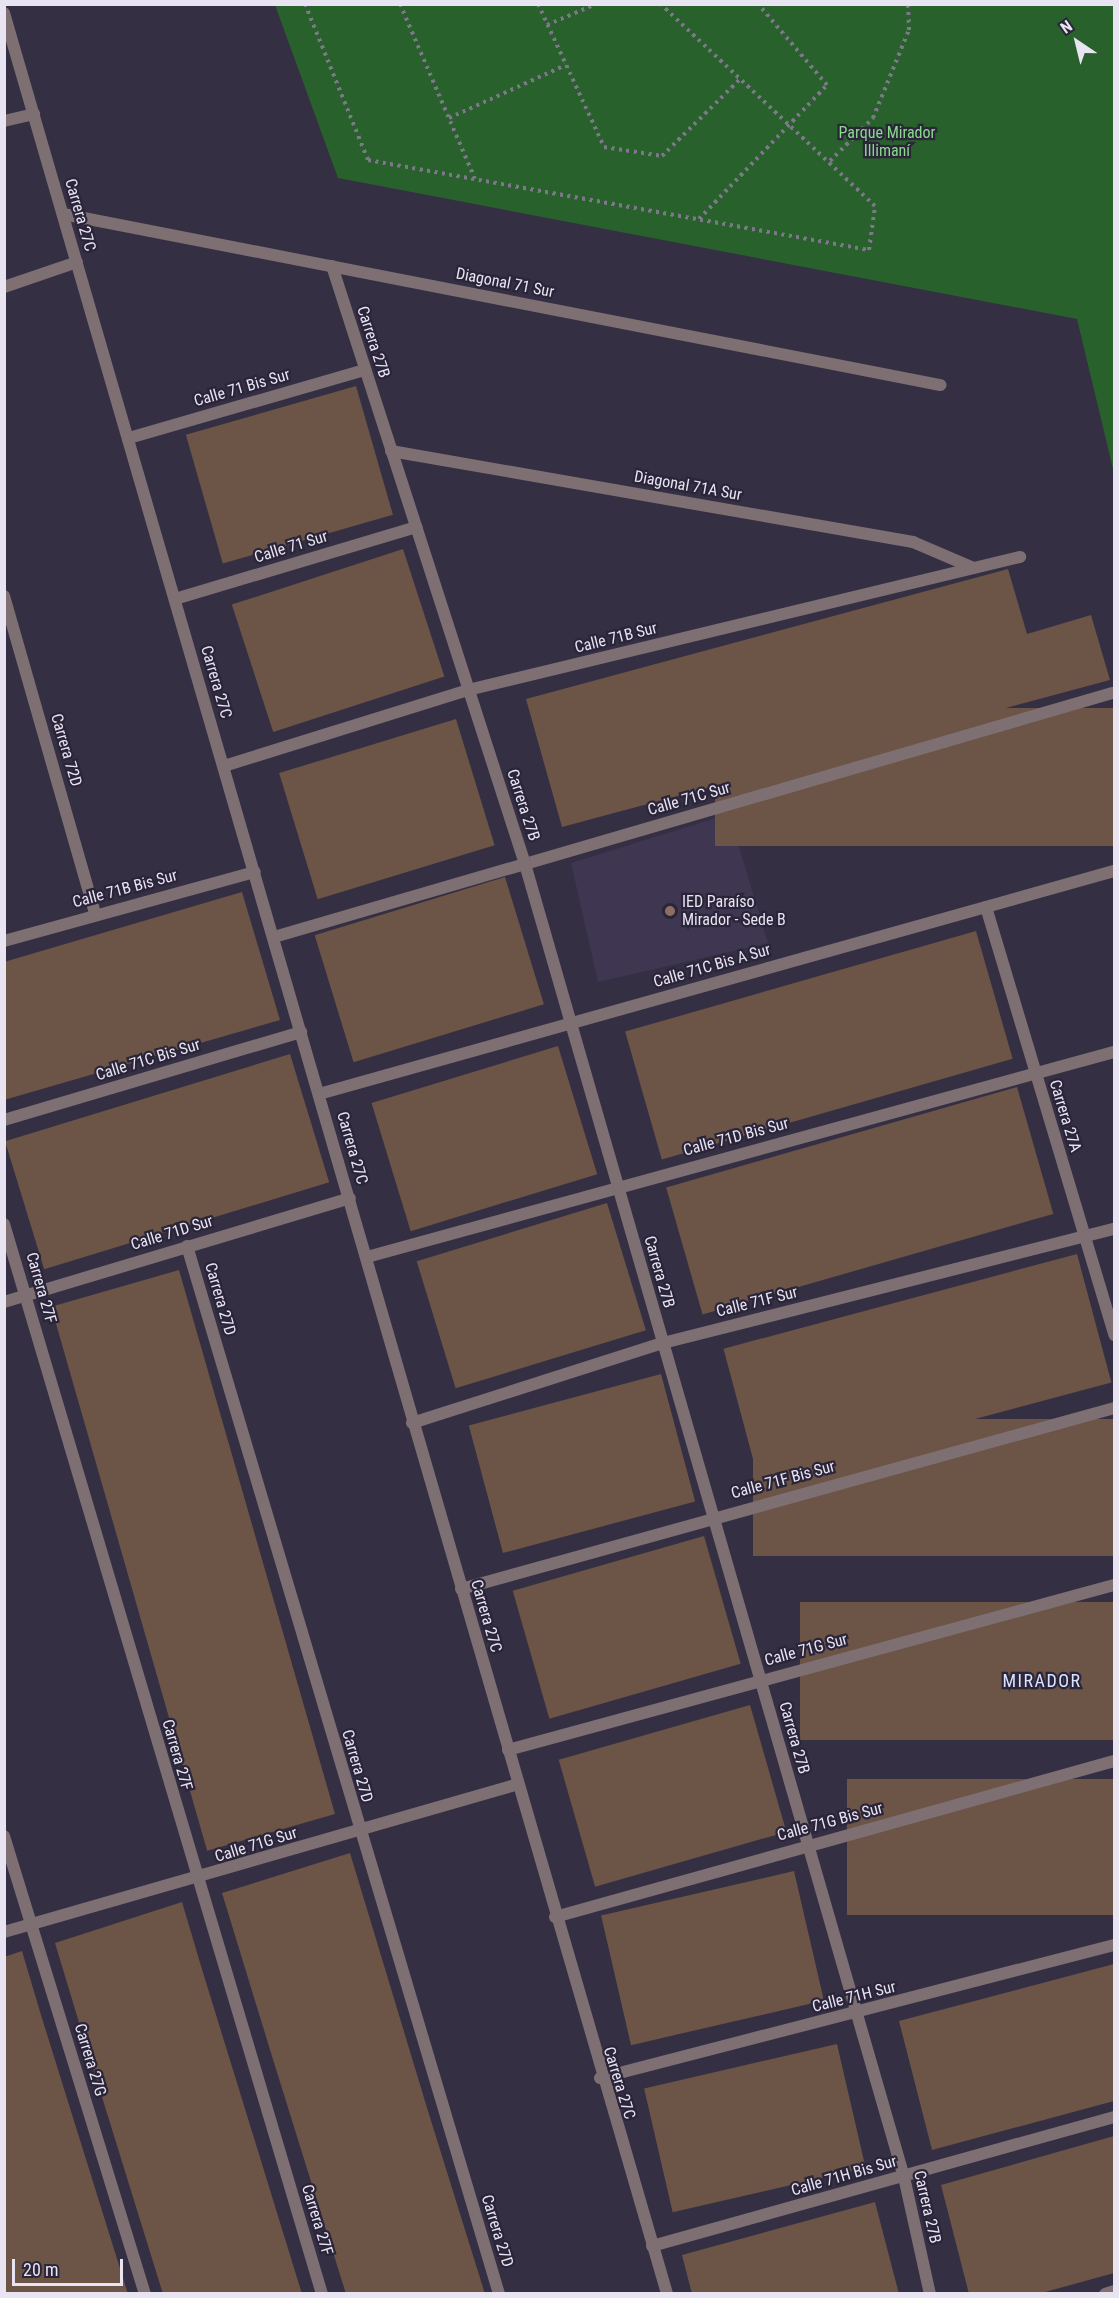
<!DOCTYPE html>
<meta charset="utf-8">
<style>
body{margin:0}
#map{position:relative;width:1119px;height:2298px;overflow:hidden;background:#352f44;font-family:"Roboto Condensed",sans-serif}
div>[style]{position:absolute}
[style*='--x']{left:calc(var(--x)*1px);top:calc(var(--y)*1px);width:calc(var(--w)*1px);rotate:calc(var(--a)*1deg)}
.built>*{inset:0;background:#3f3652}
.green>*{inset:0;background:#29612c}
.building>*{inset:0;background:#6c5446;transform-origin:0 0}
.path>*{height:4px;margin-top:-2px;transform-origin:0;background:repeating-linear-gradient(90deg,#7d778a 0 3px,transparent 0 7.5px)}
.service>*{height:12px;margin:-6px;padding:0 6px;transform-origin:6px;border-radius:6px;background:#7d6f72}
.minor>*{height:12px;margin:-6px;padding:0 6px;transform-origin:6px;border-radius:6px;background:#7d6f72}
.tertiary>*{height:12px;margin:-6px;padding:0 6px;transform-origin:6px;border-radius:6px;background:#7d6f72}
.dots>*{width:16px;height:16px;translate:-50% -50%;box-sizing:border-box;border:3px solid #2b253a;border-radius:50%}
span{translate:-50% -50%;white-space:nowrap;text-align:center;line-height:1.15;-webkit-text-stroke:4.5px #2b253a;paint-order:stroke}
.park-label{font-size:16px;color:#87db89}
.street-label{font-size:16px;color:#e8e4f2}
.poi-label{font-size:16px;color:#e8e4f2}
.left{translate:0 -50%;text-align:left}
.neighbourhood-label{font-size:18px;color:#d9e2fe;letter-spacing:1.5px}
.frame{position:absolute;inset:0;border:6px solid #e8e4f2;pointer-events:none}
.north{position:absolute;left:1047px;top:12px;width:60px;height:60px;-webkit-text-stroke:4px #2b253a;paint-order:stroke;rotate:325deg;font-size:16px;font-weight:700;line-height:24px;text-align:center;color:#e8e4f2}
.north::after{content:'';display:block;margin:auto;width:21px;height:27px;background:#e8e4f2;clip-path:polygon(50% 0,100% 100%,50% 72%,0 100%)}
.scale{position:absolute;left:12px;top:2259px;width:111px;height:27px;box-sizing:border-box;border:3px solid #e8e4f2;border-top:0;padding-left:8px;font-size:18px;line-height:21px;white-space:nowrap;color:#e8e4f2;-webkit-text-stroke:4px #2b253a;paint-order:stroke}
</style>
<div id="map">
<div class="built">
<i style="clip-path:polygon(729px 814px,768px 943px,598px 982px,571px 863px)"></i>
</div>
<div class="green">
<i style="clip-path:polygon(275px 5px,1114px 5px,1114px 473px,1077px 319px,338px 178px)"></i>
</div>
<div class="building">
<i style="left:356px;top:386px;width:134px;height:177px;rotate:74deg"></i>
<i style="left:403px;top:549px;width:134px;height:180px;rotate:72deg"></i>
<i style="clip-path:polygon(1008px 569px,1027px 634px,1091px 615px,1110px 680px,562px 827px,526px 699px)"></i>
<i style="left:1114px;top:708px;width:138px;height:399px;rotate:90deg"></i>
<i style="left:456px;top:719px;width:132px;height:185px;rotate:73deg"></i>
<i style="left:505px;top:877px;width:133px;height:199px;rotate:73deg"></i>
<i style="clip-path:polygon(242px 892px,280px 1020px,4px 1100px,4px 962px)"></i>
<i style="left:976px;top:931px;width:133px;height:365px;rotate:74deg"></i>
<i style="left:558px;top:1046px;width:134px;height:195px;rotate:73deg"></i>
<i style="left:290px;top:1054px;width:134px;height:298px;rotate:73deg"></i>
<i style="left:1017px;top:1087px;width:132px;height:365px;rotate:74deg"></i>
<i style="left:607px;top:1203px;width:133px;height:199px;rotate:73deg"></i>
<i style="left:1077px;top:1254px;width:133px;height:366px;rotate:75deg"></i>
<i style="left:179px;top:1270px;width:566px;height:133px;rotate:74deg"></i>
<i style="left:661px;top:1374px;width:132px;height:199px;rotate:75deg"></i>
<i style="left:1114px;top:1419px;width:137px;height:361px;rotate:90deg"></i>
<i style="left:704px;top:1536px;width:133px;height:199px;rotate:74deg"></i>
<i style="left:1114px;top:1602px;width:138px;height:314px;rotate:90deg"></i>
<i style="left:750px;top:1705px;width:132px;height:199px;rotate:74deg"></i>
<i style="left:1114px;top:1779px;width:136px;height:267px;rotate:90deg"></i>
<i style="clip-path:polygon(350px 1853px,428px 2111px,485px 2294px,346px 2294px,271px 2053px,222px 1893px)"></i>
<i style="left:794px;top:1871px;width:133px;height:198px;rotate:77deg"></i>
<i style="clip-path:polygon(182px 1902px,201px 1966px,302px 2294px,163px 2294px,84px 2039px,55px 1943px)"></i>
<i style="clip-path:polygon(22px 1951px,41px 2015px,128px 2294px,4px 2294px,4px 1957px)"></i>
<i style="clip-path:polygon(1114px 1964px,1114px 2101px,932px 2150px,899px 2021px)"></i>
<i style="left:837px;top:2044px;width:127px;height:198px;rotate:77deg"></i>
<i style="clip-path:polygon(1114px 2136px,1114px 2273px,1038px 2294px,969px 2294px,941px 2185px)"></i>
<i style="clip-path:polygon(875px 2202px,899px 2294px,692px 2294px,682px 2255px)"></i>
</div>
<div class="path">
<i style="--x:305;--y:4;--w:168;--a:68"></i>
<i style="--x:368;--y:160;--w:509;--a:10.18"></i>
<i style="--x:869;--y:250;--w:44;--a:-82.2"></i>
<i style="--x:875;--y:206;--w:294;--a:-136.7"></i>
<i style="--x:400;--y:4;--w:190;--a:66.8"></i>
<i style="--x:538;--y:4;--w:157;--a:65.2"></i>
<i style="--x:604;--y:147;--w:59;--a:8.8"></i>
<i style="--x:662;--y:156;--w:111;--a:-44.6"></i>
<i style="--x:547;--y:25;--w:53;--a:-23.2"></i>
<i style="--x:449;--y:118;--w:128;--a:-24.4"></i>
<i style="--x:830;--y:161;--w:61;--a:-45"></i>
<i style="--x:873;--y:118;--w:95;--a:-67.8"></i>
<i style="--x:909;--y:30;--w:26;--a:-92"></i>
<i style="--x:699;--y:219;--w:185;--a:-46.3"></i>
<i style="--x:827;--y:85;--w:106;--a:-130.4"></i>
</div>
<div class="service">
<i style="--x:4;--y:121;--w:31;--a:-13"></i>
</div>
<div class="minor">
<i style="--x:4;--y:13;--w:2375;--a:73.79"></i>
<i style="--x:63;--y:214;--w:894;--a:11.03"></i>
<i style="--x:4;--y:287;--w:77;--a:-18.9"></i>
<i style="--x:129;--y:438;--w:246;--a:-16.1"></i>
<i style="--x:391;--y:451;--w:530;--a:9.89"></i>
<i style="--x:913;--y:542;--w:66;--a:23.1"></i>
<i style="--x:4;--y:596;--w:330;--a:74"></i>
<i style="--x:175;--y:599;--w:252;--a:-16.6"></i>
<i style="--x:224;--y:766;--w:256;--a:-17.3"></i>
<i style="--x:468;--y:690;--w:568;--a:-13.55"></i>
<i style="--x:986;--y:907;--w:447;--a:73.3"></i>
<i style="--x:274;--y:937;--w:873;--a:-16.23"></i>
<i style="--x:4;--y:941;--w:260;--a:-15.4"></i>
<i style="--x:319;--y:1094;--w:826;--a:-15.67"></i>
<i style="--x:4;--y:1120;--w:310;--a:-16.5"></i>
<i style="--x:4;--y:1224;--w:1116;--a:73.45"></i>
<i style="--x:187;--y:1246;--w:1093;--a:73.42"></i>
<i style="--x:367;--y:1257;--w:775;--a:-15.35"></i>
<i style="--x:4;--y:1302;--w:361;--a:-16.7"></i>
<i style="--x:412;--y:1423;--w:263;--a:-17.7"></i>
<i style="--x:663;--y:1343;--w:465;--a:-14.2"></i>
<i style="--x:461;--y:1589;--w:678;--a:-15.49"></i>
<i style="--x:508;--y:1750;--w:628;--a:-15.23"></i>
<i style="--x:4;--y:1836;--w:479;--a:72.9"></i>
<i style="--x:555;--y:1917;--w:580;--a:-15.59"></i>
<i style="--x:4;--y:1932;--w:532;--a:-16.05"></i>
<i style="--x:600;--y:2078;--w:531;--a:-14.51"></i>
<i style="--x:652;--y:2246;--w:480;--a:-15.6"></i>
<i style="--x:1105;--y:2294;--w:9;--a:-18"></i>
</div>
<div class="tertiary">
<i style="--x:332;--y:266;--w:628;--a:72.11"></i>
<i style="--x:525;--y:864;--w:1367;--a:73.9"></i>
<i style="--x:904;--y:2177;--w:120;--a:77.5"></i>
</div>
<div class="dots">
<i style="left:670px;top:911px;background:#8d6e63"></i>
</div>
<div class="park-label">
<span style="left:887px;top:142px">Parque Mirador<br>Illimaní</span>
</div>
<div class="street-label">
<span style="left:80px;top:215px;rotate:74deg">Carrera 27C</span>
<span style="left:505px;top:283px;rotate:11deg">Diagonal 71 Sur</span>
<span style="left:373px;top:342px;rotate:72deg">Carrera 27B</span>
<span style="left:242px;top:388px;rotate:-16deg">Calle 71 Bis Sur</span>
<span style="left:688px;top:486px;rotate:10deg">Diagonal 71A Sur</span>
<span style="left:291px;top:547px;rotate:-17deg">Calle 71 Sur</span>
<span style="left:616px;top:638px;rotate:-14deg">Calle 71B Sur</span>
<span style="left:216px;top:682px;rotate:74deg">Carrera 27C</span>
<span style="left:66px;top:750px;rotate:74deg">Carrera 72D</span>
<span style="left:689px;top:799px;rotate:-16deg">Calle 71C Sur</span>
<span style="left:523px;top:805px;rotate:72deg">Carrera 27B</span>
<span style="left:125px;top:889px;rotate:-15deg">Calle 71B Bis Sur</span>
<span style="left:712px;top:966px;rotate:-16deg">Calle 71C Bis A Sur</span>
<span style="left:148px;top:1060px;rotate:-17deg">Calle 71C Bis Sur</span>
<span style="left:1065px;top:1116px;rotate:73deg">Carrera 27A</span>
<span style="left:736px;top:1137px;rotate:-15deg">Calle 71D Bis Sur</span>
<span style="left:352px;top:1148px;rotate:74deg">Carrera 27C</span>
<span style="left:172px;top:1233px;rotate:-17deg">Calle 71D Sur</span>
<span style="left:659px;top:1272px;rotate:74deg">Carrera 27B</span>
<span style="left:41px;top:1288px;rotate:74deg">Carrera 27F</span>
<span style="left:220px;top:1299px;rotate:74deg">Carrera 27D</span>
<span style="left:757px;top:1302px;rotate:-14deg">Calle 71F Sur</span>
<span style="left:783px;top:1480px;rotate:-15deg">Calle 71F Bis Sur</span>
<span style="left:486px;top:1616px;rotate:74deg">Carrera 27C</span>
<span style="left:806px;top:1650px;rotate:-15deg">Calle 71G Sur</span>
<span style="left:794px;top:1738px;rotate:74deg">Carrera 27B</span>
<span style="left:177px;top:1755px;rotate:74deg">Carrera 27F</span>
<span style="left:357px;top:1766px;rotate:74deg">Carrera 27D</span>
<span style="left:830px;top:1822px;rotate:-15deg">Calle 71G Bis Sur</span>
<span style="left:256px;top:1845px;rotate:-17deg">Calle 71G Sur</span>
<span style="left:854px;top:1997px;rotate:-14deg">Calle 71H Sur</span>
<span style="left:90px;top:2060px;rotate:73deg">Carrera 27G</span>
<span style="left:619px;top:2083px;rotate:73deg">Carrera 27C</span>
<span style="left:844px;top:2176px;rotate:-16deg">Calle 71H Bis Sur</span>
<span style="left:927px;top:2207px;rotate:77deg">Carrera 27B</span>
<span style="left:317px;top:2220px;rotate:73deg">Carrera 27F</span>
<span style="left:497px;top:2231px;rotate:73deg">Carrera 27D</span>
</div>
<div class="poi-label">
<span class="left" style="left:682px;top:911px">IED Paraíso<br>Mirador - Sede B</span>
</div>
<div class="neighbourhood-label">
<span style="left:1042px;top:1681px">MIRADOR</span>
</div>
<div class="frame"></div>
<div class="north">N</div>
<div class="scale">20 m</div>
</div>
